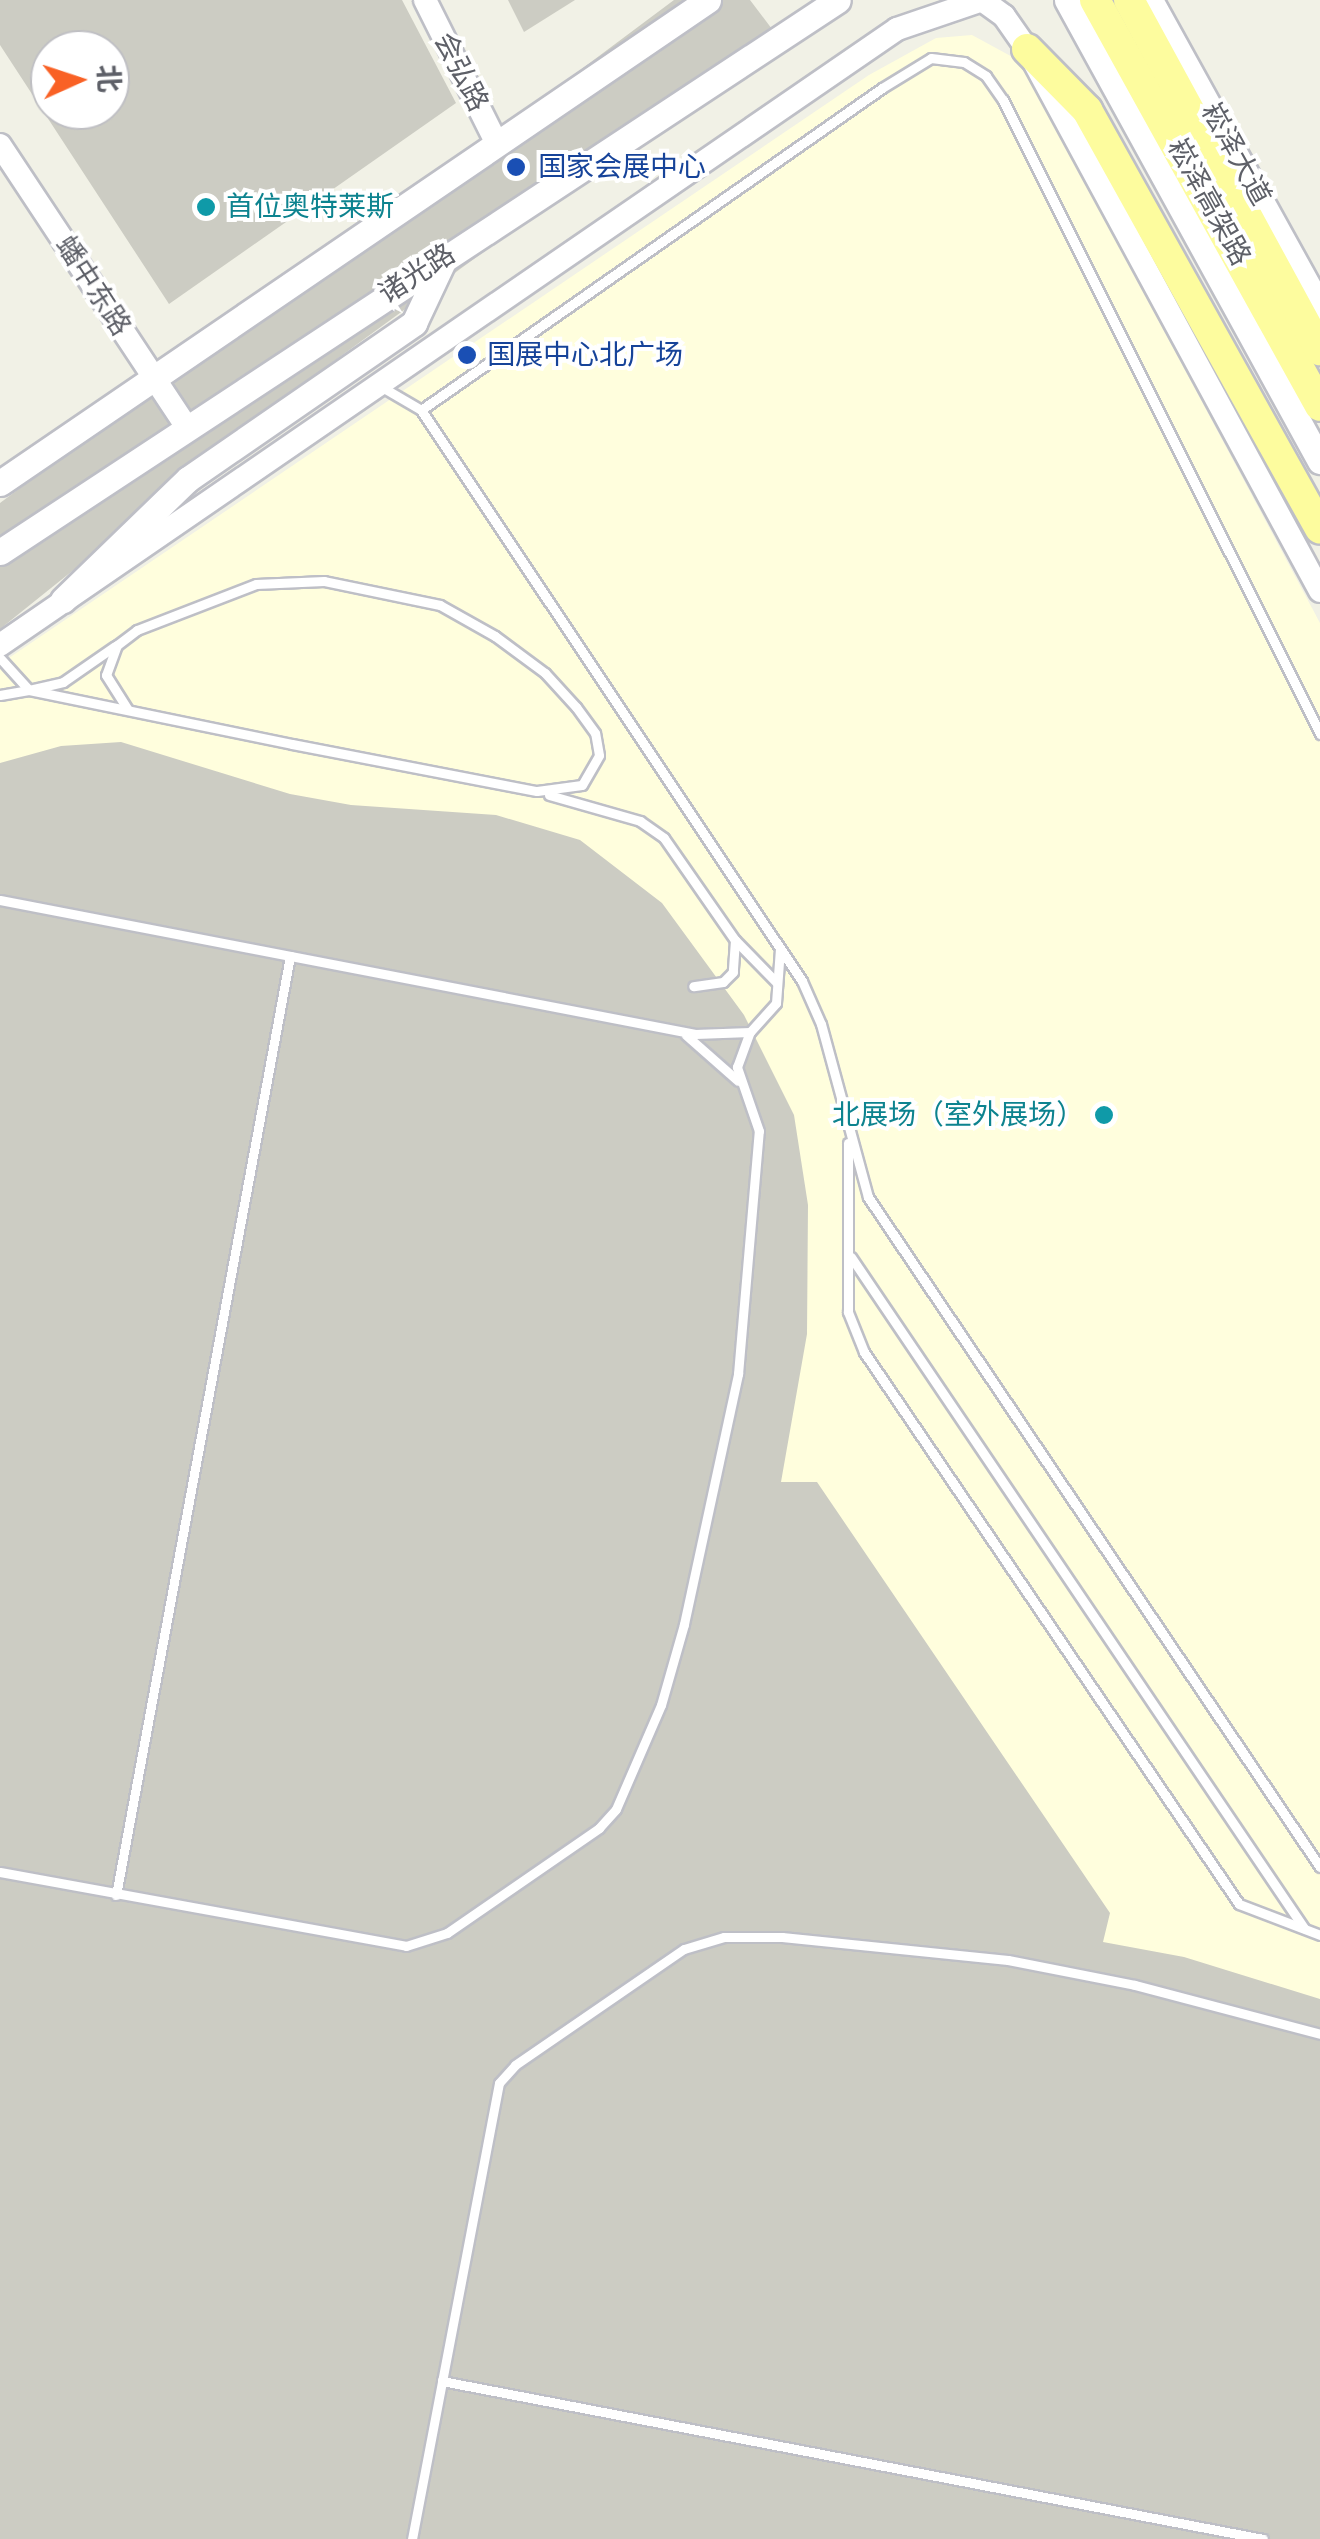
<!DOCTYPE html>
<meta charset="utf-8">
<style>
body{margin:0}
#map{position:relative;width:1320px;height:2539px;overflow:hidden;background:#f1f1e6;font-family:Helvetica,"Noto Sans SC",sans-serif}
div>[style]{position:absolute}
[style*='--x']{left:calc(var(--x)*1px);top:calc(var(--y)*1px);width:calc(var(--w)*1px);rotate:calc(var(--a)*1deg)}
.commercial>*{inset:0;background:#fffedd}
.building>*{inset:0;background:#ccccc3}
.roads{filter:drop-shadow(2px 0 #bebfc6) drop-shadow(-2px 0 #bebfc6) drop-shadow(0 2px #bebfc6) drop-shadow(0 -2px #bebfc6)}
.service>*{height:9px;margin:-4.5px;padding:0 4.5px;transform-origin:4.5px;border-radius:4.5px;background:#fff}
.tertiary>*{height:22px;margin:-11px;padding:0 11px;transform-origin:11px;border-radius:11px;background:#fff}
.secondary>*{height:25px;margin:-12.5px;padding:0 12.5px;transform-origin:12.5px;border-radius:12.5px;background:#fff}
.trunk>*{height:30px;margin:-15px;padding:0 15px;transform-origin:15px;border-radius:15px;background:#fdfc9e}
.dots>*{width:28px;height:28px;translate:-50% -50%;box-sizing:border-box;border:5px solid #fff;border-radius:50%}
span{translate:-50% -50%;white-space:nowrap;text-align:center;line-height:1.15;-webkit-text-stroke:8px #fff;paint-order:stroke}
.street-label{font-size:28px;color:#5e6068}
.transit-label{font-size:28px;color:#164399}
.left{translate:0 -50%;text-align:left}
.culture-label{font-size:28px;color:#0d838f}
.right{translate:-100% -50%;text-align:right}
.north{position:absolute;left:30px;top:30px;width:100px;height:100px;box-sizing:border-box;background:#fff;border:2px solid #bfbfc3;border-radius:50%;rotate:87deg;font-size:28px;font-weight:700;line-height:40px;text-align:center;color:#5e6068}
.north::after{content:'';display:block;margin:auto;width:35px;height:45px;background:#f96125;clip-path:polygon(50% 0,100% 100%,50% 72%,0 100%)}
</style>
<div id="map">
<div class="commercial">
<i style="clip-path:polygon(972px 35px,1020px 61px,1320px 623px,1320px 2539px,0 2539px,0 664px,869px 75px,936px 38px)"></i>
</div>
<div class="building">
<i style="clip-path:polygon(evenodd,0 0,402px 0,456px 103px,169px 304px,0 45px,0 0,50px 50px,110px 50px,110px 110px,50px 110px,50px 50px)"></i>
<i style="clip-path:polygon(508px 0,575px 0,524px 32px)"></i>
<i style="clip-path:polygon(674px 0,750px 0,778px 37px,330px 364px,0 629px,0 503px)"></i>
<i style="clip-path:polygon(121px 742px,290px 794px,351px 805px,496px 815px,580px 840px,662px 903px,744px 1015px,794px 1115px,808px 1205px,807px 1334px,781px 1482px,817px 1482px,1110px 1913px,1103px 1942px,1184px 1957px,1320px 1999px,1320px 2539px,0 2539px,0 763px,61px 746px)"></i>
</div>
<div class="roads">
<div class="service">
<i style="--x:380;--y:386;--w:48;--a:30.3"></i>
<i style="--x:421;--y:410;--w:686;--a:56.29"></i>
<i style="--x:802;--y:981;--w:47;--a:66.2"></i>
<i style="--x:821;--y:1024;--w:179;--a:74.8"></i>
<i style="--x:868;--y:1197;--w:808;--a:56"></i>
<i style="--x:421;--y:410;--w:562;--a:-34.93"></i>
<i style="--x:882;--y:88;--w:57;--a:-31.5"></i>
<i style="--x:931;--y:58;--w:33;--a:7"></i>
<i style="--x:964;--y:62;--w:26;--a:32"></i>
<i style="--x:986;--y:76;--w:29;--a:55"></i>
<i style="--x:1003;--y:100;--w:709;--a:63.43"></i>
<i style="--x:0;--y:658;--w:43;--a:47.8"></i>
<i style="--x:29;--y:690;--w:35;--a:-13"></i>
<i style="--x:63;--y:682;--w:63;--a:-34.7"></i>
<i style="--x:0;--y:695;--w:29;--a:-10"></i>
<i style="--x:29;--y:690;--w:268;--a:11.6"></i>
<i style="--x:292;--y:744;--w:249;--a:10.9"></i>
<i style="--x:537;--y:791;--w:45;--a:-7.6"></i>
<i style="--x:582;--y:785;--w:34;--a:-60"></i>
<i style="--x:599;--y:755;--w:22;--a:-100"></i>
<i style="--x:595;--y:733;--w:32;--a:-126"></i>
<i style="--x:576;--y:707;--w:46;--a:-132.4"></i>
<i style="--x:545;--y:673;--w:62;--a:-143.5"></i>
<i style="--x:495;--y:636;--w:63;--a:-150.6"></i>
<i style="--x:440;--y:605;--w:118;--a:-168.3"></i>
<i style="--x:324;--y:581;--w:68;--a:177.5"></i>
<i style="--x:256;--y:584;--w:128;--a:158.9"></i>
<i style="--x:137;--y:630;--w:25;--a:143"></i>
<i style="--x:117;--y:645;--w:32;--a:110"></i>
<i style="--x:106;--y:675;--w:41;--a:57.8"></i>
<i style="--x:549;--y:795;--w:95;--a:15.9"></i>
<i style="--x:640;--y:821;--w:29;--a:35"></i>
<i style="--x:664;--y:838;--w:124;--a:55.2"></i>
<i style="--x:735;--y:940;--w:32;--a:94"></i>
<i style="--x:733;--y:972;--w:14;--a:135"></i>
<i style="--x:723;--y:982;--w:30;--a:172"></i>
<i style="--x:0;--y:900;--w:708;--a:10.91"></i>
<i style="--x:695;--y:1034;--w:55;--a:-2.1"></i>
<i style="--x:735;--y:940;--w:59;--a:45.7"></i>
<i style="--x:686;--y:1035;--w:69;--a:41.5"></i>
<i style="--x:848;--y:1143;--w:169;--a:90"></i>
<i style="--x:848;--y:1312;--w:43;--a:68.2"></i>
<i style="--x:864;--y:1352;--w:667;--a:55.81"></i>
<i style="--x:1239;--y:1904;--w:87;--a:20.9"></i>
<i style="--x:851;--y:1257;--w:810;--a:55.98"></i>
<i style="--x:0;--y:1872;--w:413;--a:10.3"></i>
<i style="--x:406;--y:1946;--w:43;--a:-17.6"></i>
<i style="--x:447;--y:1933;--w:185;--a:-34.6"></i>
<i style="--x:599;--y:1828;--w:25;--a:-48"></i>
<i style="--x:616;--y:1809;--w:113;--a:-66.6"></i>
<i style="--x:661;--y:1705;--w:84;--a:-74.1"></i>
<i style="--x:684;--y:1624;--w:256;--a:-77.8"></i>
<i style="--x:738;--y:1374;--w:244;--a:-85.1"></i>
<i style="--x:759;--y:1131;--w:68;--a:-109"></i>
<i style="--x:737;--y:1067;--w:37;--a:-70"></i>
<i style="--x:750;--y:1032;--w:39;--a:-48"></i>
<i style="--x:776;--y:1003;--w:54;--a:-85.8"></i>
<i style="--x:116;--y:1895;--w:955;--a:-79.5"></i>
<i style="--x:442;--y:2381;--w:836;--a:10.89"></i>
<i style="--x:412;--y:2539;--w:464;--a:-79.2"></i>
<i style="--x:499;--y:2083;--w:24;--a:-48"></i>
<i style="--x:515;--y:2065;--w:205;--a:-34.5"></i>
<i style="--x:684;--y:1949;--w:42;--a:-16.7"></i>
<i style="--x:724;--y:1937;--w:58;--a:0"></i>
<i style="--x:782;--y:1937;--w:227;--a:5.8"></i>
<i style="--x:1008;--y:1960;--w:129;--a:11.1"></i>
<i style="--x:1135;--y:1985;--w:191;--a:14.8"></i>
</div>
<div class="tertiary">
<i style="--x:425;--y:0;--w:161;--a:63.4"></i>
<i style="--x:0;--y:145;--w:337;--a:56.5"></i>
<i style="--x:0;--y:645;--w:1088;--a:-34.48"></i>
<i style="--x:897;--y:29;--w:90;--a:-18.8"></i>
<i style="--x:982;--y:0;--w:27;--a:36"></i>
<i style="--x:1004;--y:16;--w:40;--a:55.1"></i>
<i style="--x:1027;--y:49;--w:616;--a:61.6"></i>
</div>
<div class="secondary">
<i style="--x:1067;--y:0;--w:526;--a:61.24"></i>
<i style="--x:1150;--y:0;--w:352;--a:61.1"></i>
<i style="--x:0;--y:483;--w:857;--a:-34.3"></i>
<i style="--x:0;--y:552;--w:1003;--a:-33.37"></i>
<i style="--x:63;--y:600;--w:174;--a:-44.1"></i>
<i style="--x:188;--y:479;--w:275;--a:-34.6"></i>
<i style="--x:414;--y:323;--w:75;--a:-64.8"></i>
</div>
<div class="trunk">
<i style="--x:1095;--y:0;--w:464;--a:61"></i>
<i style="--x:1129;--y:0;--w:399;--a:61.4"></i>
<i style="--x:1027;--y:49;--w:86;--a:45.5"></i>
<i style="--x:1087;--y:110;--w:479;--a:60.9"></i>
</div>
</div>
<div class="dots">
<i style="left:516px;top:167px;background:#1a4fb4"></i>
<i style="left:206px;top:207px;background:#0f9aa8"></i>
<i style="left:467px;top:355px;background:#1a4fb4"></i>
<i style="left:1104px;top:1115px;background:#0f9aa8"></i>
</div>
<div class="street-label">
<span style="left:461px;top:72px;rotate:63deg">会弘路</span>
<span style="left:1236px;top:154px;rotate:61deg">崧泽大道</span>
<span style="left:1209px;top:202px;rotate:61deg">崧泽高架路</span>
<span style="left:417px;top:274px;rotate:-33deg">诸光路</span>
<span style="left:93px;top:286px;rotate:57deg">蟠中东路</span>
</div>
<div class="transit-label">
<span class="left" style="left:538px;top:167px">国家会展中心</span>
<span class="left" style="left:487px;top:355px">国展中心北广场</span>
</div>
<div class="culture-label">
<span class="left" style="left:226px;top:207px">首位奥特莱斯</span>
<span class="right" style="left:1084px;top:1115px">北展场（室外展场）</span>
</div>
<div class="north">北</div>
</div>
